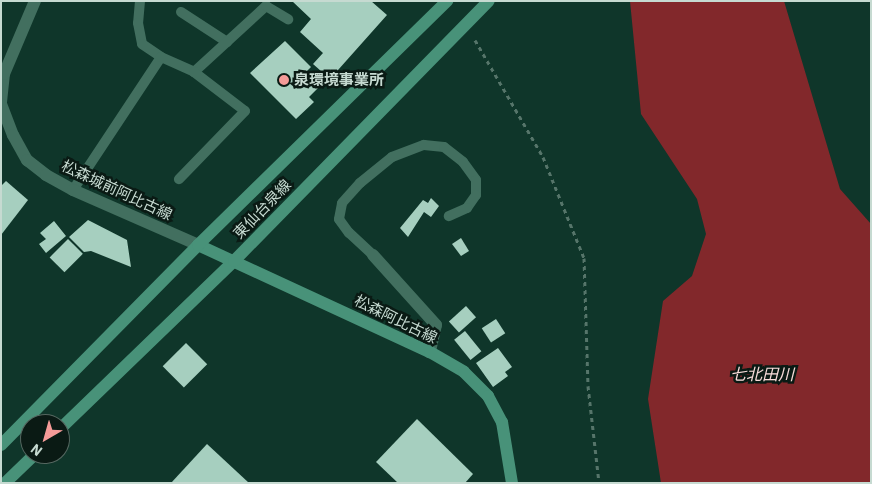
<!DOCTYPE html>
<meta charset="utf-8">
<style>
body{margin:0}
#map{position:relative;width:872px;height:484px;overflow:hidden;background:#0f362a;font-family:"IBM Plex Sans","Noto Sans JP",sans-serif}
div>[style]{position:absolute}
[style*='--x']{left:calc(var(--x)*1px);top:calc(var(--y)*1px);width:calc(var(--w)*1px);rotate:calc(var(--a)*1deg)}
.water>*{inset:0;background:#82282b}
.building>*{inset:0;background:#a6cfbf;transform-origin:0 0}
.path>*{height:3px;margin-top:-1.5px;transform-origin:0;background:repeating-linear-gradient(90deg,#56756a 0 4px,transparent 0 8px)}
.lane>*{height:10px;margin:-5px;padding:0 5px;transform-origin:5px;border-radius:5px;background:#426f5f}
.street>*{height:12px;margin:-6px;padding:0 6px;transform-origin:6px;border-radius:6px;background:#426f5f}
.secondary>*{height:12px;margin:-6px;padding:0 6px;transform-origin:6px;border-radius:6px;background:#489279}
.dots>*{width:14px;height:14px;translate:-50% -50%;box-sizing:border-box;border:2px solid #0a1a14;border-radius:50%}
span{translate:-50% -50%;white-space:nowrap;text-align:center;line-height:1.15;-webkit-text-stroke:5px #0a1a14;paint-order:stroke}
.poi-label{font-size:15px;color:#c6dad1;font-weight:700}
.left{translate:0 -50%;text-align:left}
.street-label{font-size:15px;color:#c6dad1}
.water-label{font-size:16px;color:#f8dcda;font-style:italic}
.frame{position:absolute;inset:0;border:2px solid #c6dad1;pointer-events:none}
.north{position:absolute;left:20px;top:414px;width:50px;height:50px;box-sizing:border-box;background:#0a1a14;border:1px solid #556760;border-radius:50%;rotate:218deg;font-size:14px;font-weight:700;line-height:20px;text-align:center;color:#c6dad1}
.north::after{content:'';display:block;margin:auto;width:18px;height:22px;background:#f59b98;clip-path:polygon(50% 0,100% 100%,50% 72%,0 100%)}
</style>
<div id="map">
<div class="water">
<i style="clip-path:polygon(630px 1px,784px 1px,840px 189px,871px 224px,871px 483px,661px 483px,648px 399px,663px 301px,692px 276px,706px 234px,697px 199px,641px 114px)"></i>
</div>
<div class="building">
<i style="clip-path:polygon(292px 1px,371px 1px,387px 15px,330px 79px,313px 64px,323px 53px,300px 32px,311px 19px)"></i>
<i style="clip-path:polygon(285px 41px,311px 67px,305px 73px,319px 87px,309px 97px,314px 102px,296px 119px,250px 73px)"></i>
<i style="clip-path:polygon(6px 181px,28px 200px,1px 235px,1px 186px)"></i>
<i style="clip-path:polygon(431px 198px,439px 206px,431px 217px,424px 212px,408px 237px,400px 228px,423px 200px,428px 203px)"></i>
<i style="clip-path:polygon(88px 220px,127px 240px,131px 267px,91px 251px,84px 252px,69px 237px)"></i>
<i style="clip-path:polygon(54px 221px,66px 236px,46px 253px,39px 244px,46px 239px,40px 233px)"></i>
<i style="clip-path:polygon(461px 238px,469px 251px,461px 256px,452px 244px)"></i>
<i style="left:68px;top:239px;width:21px;height:26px;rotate:45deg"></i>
<i style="left:466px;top:306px;width:15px;height:23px;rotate:48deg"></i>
<i style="left:496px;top:319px;width:17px;height:17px;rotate:57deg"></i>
<i style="left:465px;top:331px;width:26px;height:14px;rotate:51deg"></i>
<i style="left:186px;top:343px;width:30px;height:33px;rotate:45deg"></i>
<i style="clip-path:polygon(498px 348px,512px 367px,505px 372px,508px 376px,493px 387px,476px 363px)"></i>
<i style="clip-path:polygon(417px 419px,473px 474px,465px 483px,398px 483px,376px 462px)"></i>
<i style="clip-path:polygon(207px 444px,249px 483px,171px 483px)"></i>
</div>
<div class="path">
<i style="--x:475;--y:40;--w:135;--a:59.8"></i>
<i style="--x:543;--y:157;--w:109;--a:67.9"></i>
<i style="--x:584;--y:258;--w:128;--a:88.2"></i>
<i style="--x:588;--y:386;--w:98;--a:83.5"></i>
</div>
<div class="lane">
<i style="--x:140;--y:1;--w:22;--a:95"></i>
<i style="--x:138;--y:23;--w:21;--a:79"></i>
<i style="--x:142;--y:44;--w:23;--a:34"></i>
<i style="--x:181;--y:12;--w:55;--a:33.1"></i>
<i style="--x:194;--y:72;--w:98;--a:-42.5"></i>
<i style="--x:266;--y:6;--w:26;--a:31"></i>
<i style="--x:73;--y:190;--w:159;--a:-56.5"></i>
<i style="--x:161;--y:57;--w:36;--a:24"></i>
<i style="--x:194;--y:72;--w:64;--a:37.4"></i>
<i style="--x:245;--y:111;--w:95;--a:134.1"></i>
<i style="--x:373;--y:255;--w:33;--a:-137"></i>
<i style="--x:349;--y:233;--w:17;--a:-126"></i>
<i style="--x:339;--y:219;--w:16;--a:-79"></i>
<i style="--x:342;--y:203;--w:27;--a:-48"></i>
<i style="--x:360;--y:183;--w:41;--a:-39.1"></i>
<i style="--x:392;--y:157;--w:34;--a:-21"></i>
<i style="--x:424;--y:145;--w:20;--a:6"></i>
<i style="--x:444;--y:147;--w:24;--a:38"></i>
<i style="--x:463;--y:162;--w:22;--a:54"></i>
<i style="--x:476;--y:180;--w:15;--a:90"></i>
<i style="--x:476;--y:195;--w:16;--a:125"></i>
<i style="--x:467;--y:208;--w:20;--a:156"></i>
</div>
<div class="street">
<i style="--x:1;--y:102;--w:28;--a:-84"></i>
<i style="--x:4;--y:74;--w:79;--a:-67"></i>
<i style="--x:1;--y:104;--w:33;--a:69"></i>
<i style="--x:13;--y:135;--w:29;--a:61"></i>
<i style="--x:27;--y:160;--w:24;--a:38"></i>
<i style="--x:46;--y:175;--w:31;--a:29"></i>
<i style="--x:73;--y:190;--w:137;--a:23.7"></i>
<i style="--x:373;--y:255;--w:94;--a:48"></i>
<i style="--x:436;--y:325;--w:28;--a:103"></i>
</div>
<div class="secondary">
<i style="--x:198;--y:245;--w:255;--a:24.8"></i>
<i style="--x:430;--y:352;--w:39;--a:30"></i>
<i style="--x:464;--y:372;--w:34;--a:45"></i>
<i style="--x:488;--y:396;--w:30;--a:62"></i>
<i style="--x:502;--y:422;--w:62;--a:80.7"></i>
<i style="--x:60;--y:429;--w:242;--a:-44"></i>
<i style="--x:234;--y:261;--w:364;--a:-45.6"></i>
<i style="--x:1;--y:445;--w:281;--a:-45.4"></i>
<i style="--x:198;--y:245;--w:349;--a:-44.4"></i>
<i style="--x:5;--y:483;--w:42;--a:-44"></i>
</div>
<div class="dots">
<i style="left:284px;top:80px;background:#f59b98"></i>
</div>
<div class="poi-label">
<span class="left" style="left:294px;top:80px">泉環境事業所</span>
</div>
<div class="street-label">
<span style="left:117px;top:190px;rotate:25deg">松森城前阿比古線</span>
<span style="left:262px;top:209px;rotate:-46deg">東仙台泉線</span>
<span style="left:396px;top:319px;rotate:26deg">松森阿比古線</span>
</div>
<div class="water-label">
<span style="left:762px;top:374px">七北田川</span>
</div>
<div class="frame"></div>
<div class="north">N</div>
</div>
